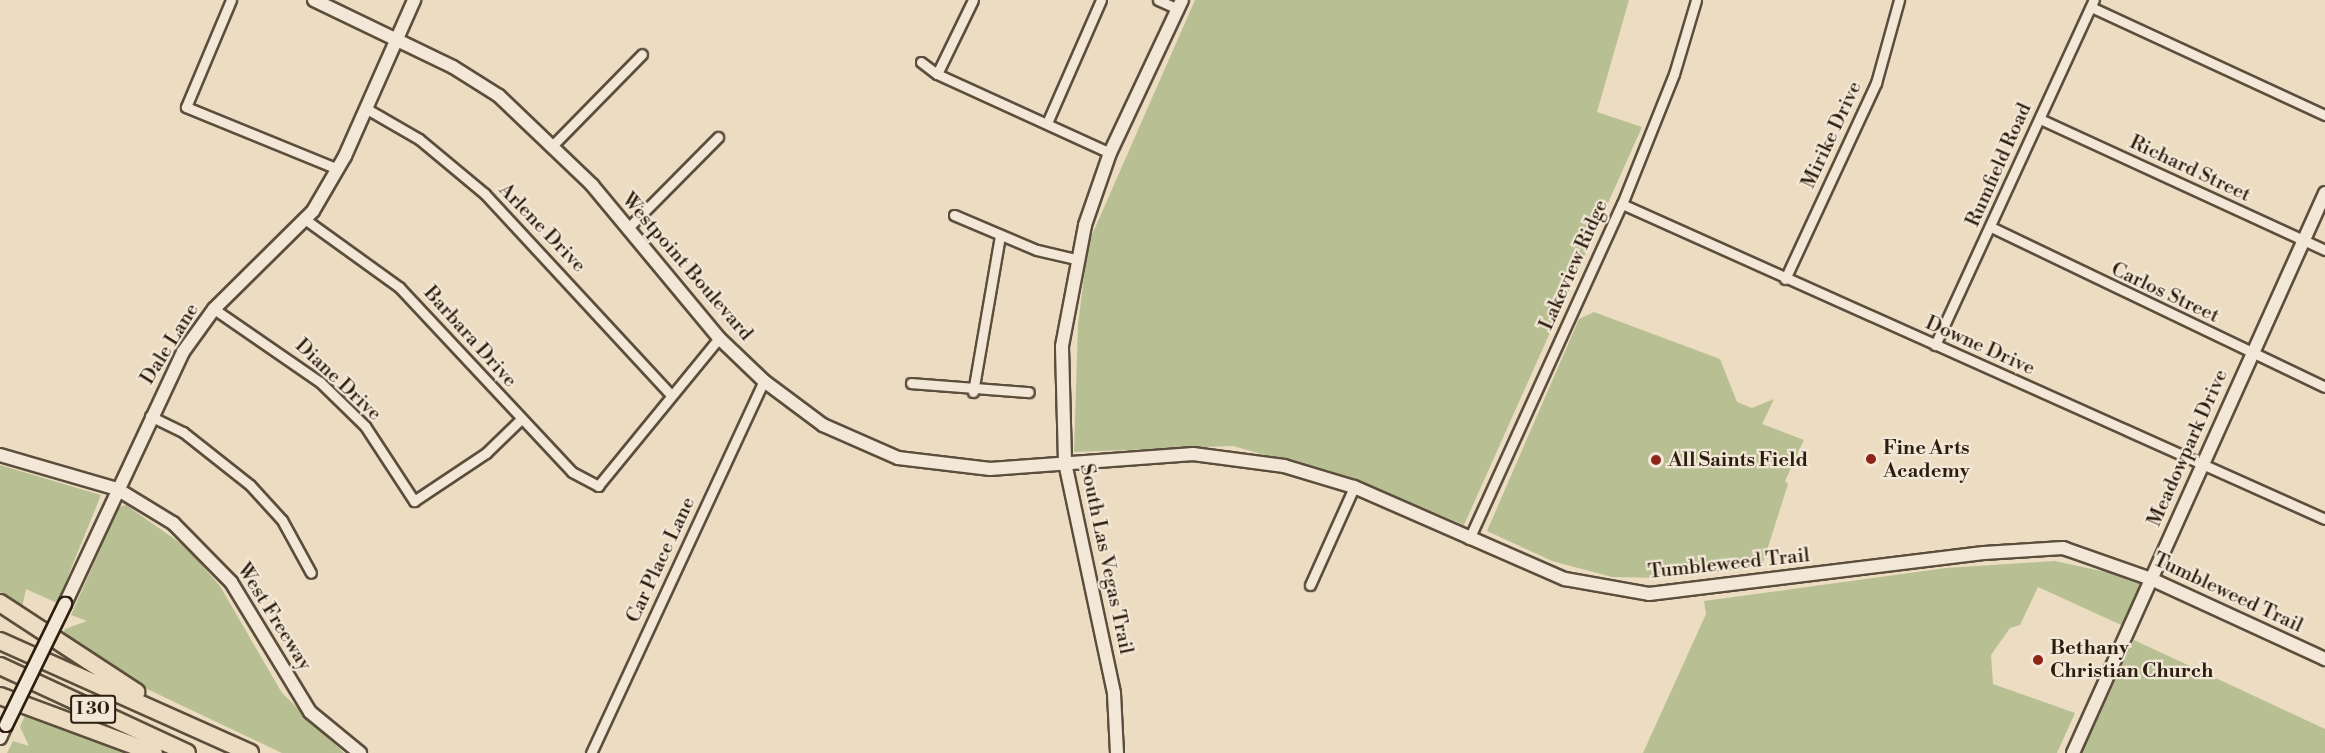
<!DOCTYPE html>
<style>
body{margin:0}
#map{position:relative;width:2325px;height:753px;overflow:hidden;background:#ecdcc2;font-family:"Libre Bodoni",serif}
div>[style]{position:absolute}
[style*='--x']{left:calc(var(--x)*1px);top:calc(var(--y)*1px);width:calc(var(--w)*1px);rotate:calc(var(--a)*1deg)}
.green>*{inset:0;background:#b8c093}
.roads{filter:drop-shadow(2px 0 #5c4e3c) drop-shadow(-2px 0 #5c4e3c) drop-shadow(0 2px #5c4e3c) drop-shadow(0 -2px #5c4e3c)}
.street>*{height:9px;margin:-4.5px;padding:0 4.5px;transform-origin:4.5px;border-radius:4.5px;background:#f3e8d7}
.secondary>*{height:12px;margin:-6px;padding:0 6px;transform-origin:6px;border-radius:6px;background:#f3e8d7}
.highway>*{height:16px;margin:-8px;padding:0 8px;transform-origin:8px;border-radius:8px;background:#ecdcc2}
.bridges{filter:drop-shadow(2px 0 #2c1e0f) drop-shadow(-2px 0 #2c1e0f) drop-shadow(0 2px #2c1e0f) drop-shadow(0 -2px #2c1e0f)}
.secondary-bridge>*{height:12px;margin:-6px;padding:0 6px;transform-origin:6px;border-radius:6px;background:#f3e8d7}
.dots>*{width:16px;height:16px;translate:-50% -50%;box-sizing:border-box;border:3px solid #f3e8d7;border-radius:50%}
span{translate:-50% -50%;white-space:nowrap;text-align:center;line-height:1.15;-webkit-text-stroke:4.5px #f3e8d7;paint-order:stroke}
.shield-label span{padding:2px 4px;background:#f3e8d7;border:2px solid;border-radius:4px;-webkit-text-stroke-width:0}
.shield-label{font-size:18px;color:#2c1e0f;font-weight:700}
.street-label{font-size:20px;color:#2c1e0f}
.poi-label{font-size:20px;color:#2c1e0f;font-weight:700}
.left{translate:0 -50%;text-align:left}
</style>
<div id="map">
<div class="green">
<i style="clip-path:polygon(1195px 0,1629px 0,1597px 112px,1642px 127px,1464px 525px,1356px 480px,1233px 446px,1074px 452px,1078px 325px,1088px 244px)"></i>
<i style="clip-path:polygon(1594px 312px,1720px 359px,1737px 402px,1752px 408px,1774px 399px,1762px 424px,1804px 440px,1785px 481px,1788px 484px,1762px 566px,1669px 578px,1612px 577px,1552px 561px,1487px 531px,1579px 319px)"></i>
<i style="clip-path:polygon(0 465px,101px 495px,57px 603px,26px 589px,22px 608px,0 592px)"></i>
<i style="clip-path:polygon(126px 505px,186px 547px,220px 586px,282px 693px,344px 753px,282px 753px,145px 688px,61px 638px,65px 629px,87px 621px,71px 615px,119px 507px)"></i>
<i style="clip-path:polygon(2055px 561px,2124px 576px,2145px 586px,2128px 628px,2038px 587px,2020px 625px,2010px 628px,1991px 655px,1993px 684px,2075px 713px,2057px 753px,1643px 753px,1706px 614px,1704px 601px,1946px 568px)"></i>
<i style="clip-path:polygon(2134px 640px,2325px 729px,2325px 753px,2082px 753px)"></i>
<i style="clip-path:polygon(26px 713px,134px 753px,7px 753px,13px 741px,29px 746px,20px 727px)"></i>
</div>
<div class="roads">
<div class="street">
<i style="--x:231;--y:0;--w:116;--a:112.8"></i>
<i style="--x:186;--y:107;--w:164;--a:22.2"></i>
<i style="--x:1158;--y:0;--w:22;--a:24"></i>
<i style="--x:2091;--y:7;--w:258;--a:24.8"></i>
<i style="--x:921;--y:62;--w:20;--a:37"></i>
<i style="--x:937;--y:74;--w:190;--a:24.5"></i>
<i style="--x:937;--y:74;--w:82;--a:-64.1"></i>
<i style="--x:367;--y:109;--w:60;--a:30"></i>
<i style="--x:419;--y:139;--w:86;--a:39.8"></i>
<i style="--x:485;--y:194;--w:274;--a:47.2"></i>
<i style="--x:2040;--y:119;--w:314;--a:24.7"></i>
<i style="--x:1047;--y:123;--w:134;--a:-66.3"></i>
<i style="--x:553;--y:145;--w:127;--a:-45.6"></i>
<i style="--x:1622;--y:204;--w:770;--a:24.14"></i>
<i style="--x:954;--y:215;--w:90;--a:22.9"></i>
<i style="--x:1037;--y:250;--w:39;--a:13"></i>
<i style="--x:306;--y:220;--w:115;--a:35.8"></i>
<i style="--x:399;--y:287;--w:253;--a:46.9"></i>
<i style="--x:572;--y:472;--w:30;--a:28"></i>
<i style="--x:598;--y:486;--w:191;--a:-50.7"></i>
<i style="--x:1991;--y:227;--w:370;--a:25.6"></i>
<i style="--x:628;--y:228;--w:128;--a:-45.3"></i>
<i style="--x:1785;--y:279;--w:216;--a:-65.1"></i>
<i style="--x:1876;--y:83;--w:86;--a:-74.5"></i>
<i style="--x:214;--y:309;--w:129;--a:34.6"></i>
<i style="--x:320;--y:382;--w:63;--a:44.4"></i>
<i style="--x:365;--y:426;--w:90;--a:56.8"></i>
<i style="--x:414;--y:501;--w:87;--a:-33.7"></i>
<i style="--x:486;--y:453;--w:47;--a:-44.1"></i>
<i style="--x:1935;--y:345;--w:380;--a:-65.3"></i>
<i style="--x:911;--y:383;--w:118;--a:4.4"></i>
<i style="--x:973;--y:392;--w:159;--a:-80.2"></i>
<i style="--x:150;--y:416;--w:37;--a:26"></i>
<i style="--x:183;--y:432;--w:85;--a:38.3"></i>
<i style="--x:250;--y:485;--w:47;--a:47.6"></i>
<i style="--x:282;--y:520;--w:60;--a:61.3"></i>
<i style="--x:1469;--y:539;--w:368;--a:-65.5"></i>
<i style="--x:1622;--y:204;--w:140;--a:-68.2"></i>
<i style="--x:1674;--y:74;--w:77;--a:-73.4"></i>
<i style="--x:1310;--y:585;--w:107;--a:-65.8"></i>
<i style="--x:591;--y:753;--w:410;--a:-65.1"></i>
</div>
<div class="secondary">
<i style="--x:314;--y:0;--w:154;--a:25.7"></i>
<i style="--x:453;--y:67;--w:54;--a:32.2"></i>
<i style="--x:499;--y:96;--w:129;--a:43.7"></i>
<i style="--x:592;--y:185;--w:199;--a:50.3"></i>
<i style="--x:719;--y:338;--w:62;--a:43.7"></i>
<i style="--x:764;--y:381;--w:74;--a:36.7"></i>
<i style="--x:823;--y:425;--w:82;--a:23.7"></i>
<i style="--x:898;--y:458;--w:93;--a:6.8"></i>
<i style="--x:990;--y:469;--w:204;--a:-4.2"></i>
<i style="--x:1193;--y:454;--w:92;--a:7.5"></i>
<i style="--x:1284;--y:466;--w:73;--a:16.7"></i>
<i style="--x:1354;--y:487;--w:230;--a:23.6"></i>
<i style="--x:1565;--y:579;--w:85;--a:10.1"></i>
<i style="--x:1649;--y:594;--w:337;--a:-7"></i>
<i style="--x:1984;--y:553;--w:79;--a:-3.6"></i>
<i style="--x:2063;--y:548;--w:93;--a:19.4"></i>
<i style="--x:2151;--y:579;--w:192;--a:24.7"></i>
<i style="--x:0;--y:455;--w:122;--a:16.2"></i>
<i style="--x:117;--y:489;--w:66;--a:31.3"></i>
<i style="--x:173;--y:523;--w:83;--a:45.5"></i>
<i style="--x:231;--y:582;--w:152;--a:58.7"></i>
<i style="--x:310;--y:712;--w:65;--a:39.4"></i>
<i style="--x:65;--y:604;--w:278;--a:-64.9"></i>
<i style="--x:183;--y:352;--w:53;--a:-54.2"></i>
<i style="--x:214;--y:309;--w:139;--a:-44.7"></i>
<i style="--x:313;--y:211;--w:64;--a:-59.8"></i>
<i style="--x:345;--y:156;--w:171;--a:-66.1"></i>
<i style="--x:0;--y:738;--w:14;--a:-65"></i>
<i style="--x:1117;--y:753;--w:60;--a:-92.9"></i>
<i style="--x:1114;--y:693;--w:236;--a:-102"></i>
<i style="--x:1065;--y:462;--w:116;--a:-91.5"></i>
<i style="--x:1062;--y:346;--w:123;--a:-79.2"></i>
<i style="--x:1085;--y:225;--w:76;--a:-70.9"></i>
<i style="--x:1110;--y:153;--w:169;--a:-64.8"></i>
<i style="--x:2073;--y:753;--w:614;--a:-65.77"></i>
</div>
<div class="highway">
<i style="--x:0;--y:603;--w:163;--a:33.2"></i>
<i style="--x:0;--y:641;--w:274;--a:24.1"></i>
<i style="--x:0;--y:666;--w:206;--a:24.9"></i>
<i style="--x:0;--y:696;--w:164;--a:20.3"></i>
</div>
</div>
<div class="bridges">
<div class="secondary-bridge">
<i style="--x:6;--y:725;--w:135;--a:-64"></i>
</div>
</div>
<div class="dots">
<i style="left:1871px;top:459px;background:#8f2418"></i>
<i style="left:1656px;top:460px;background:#8f2418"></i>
<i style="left:2038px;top:660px;background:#8f2418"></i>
</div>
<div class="shield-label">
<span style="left:93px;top:709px">I 30</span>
</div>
<div class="street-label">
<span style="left:1832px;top:135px;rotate:-65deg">Mirike Drive</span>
<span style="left:1999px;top:165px;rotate:-66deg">Rumfield Road</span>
<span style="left:2190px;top:169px;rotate:25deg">Richard Street</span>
<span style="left:542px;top:228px;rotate:46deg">Arlene Drive</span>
<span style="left:1574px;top:265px;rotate:-66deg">Lakeview Ridge</span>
<span style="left:687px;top:267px;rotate:49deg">Westpoint Boulevard</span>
<span style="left:2165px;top:293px;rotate:25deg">Carlos Street</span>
<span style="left:470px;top:337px;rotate:48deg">Barbara Drive</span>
<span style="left:170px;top:344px;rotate:-58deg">Dale Lane</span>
<span style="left:1980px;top:346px;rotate:24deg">Downe Drive</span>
<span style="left:338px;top:380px;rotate:43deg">Diane Drive</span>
<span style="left:2188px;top:448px;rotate:-66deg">Meadowpark Drive</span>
<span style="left:1106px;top:559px;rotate:78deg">South Las Vegas Trail</span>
<span style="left:661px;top:560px;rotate:-65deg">Car Place Lane</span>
<span style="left:1729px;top:564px;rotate:-6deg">Tumbleweed Trail</span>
<span style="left:2228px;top:593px;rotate:25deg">Tumbleweed Trail</span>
<span style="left:274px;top:617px;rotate:58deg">West Freeway</span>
</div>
<div class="poi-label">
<span class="left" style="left:1883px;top:460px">Fine Arts<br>Academy</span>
<span class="left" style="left:1668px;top:460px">All Saints Field</span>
<span class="left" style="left:2050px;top:660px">Bethany<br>Christian Church</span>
</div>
</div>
